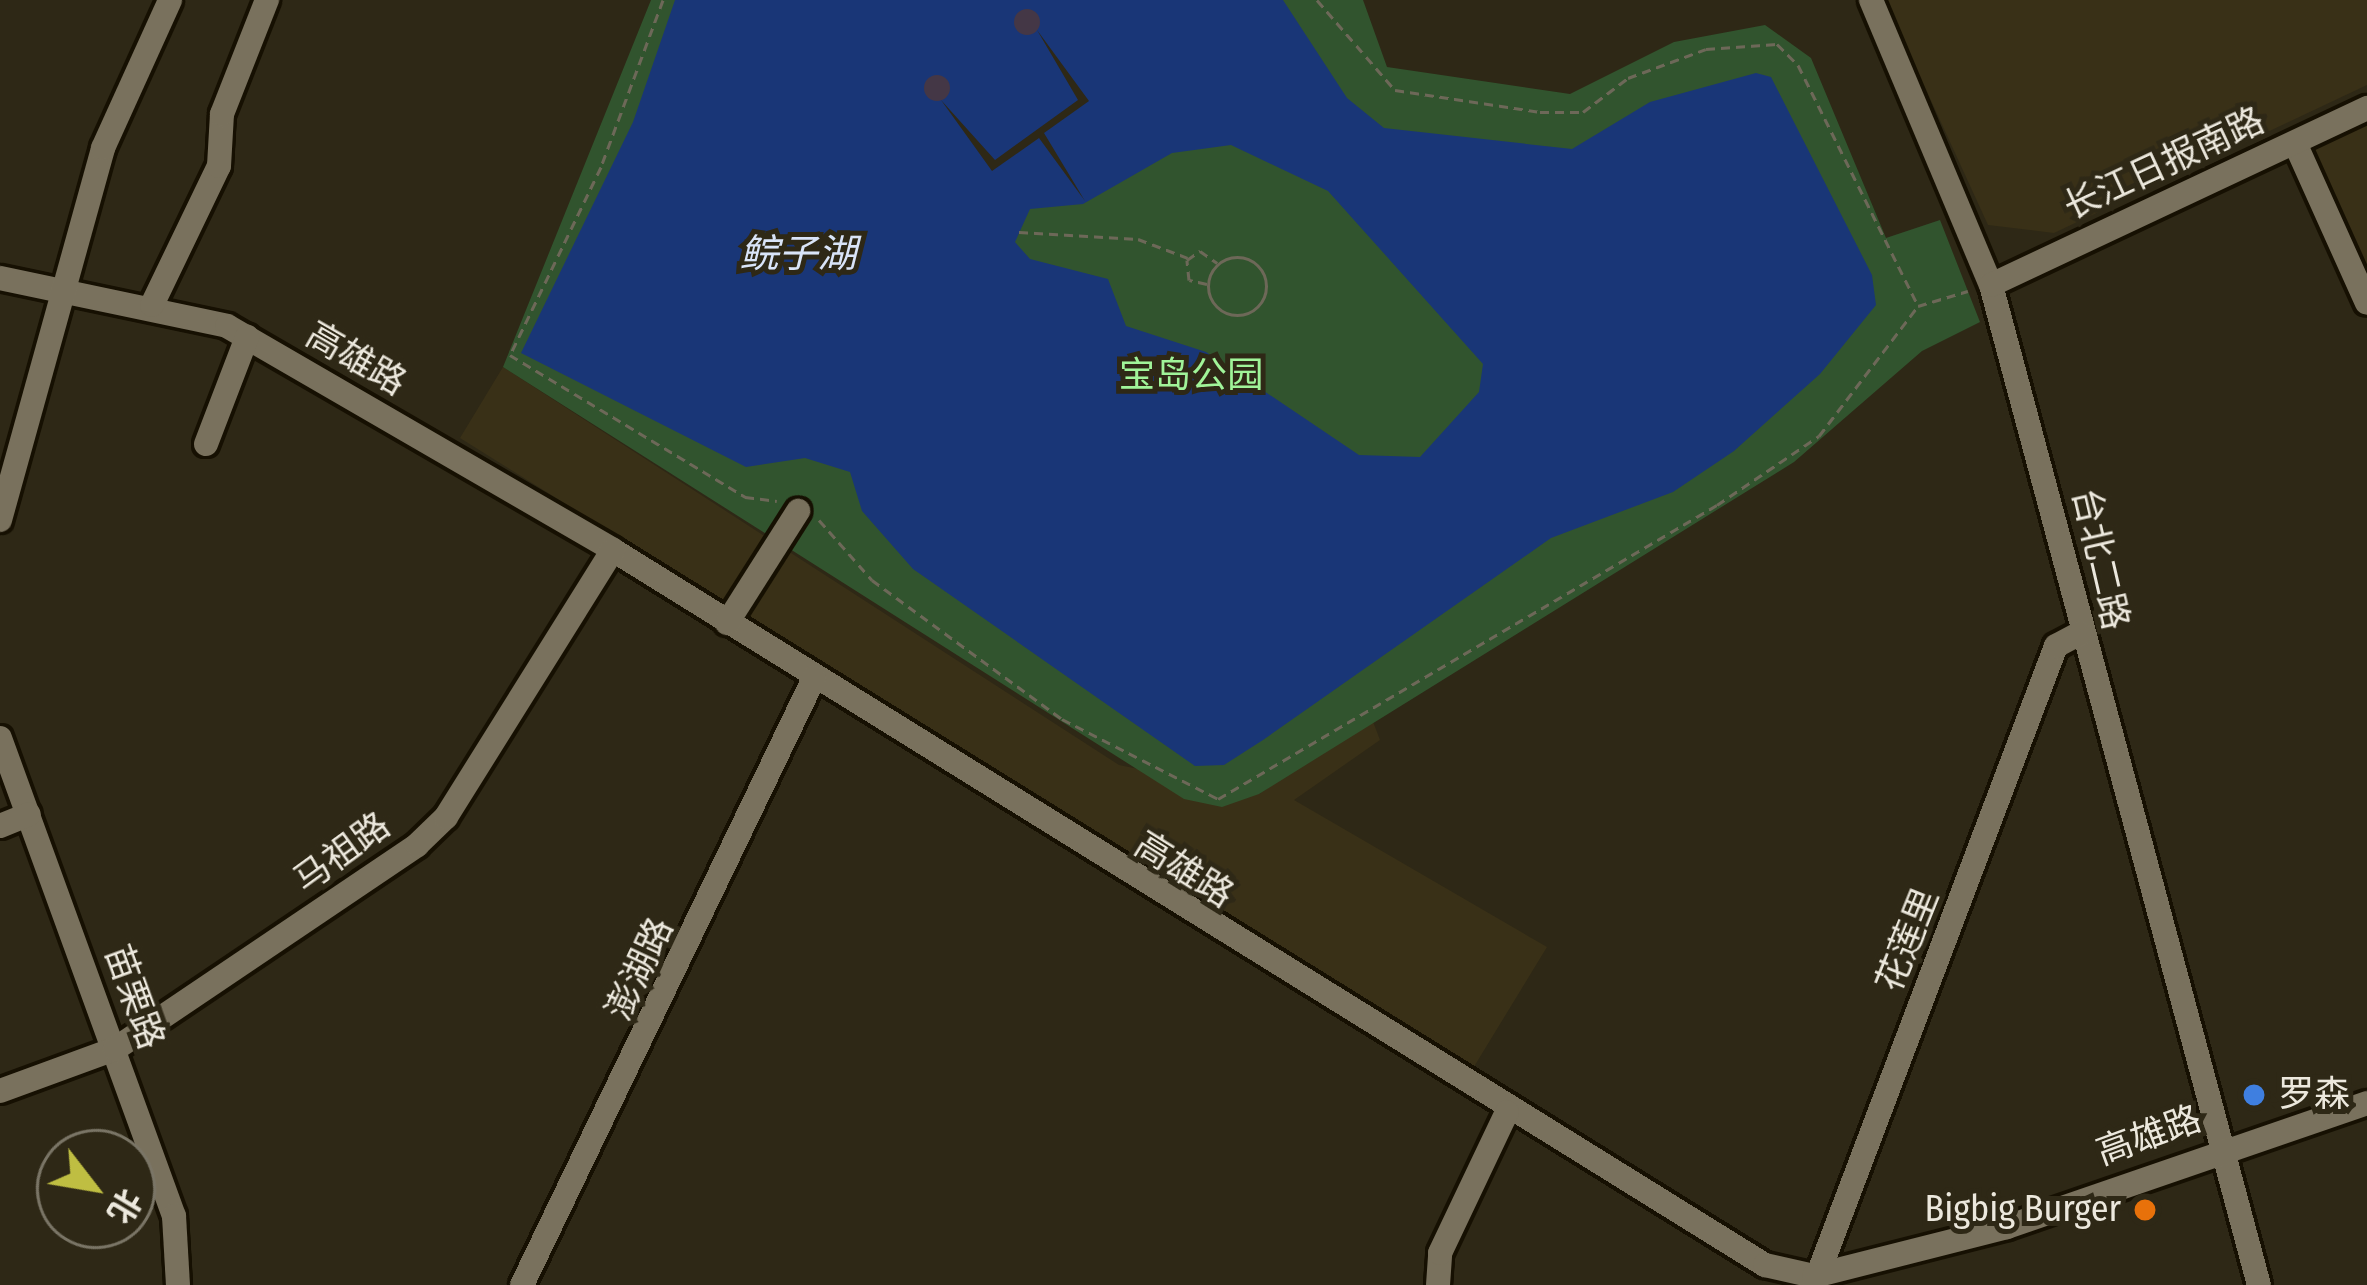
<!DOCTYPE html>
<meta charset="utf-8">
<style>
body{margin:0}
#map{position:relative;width:2367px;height:1285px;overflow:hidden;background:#2e2816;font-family:"Fira Sans Condensed","Noto Sans SC",sans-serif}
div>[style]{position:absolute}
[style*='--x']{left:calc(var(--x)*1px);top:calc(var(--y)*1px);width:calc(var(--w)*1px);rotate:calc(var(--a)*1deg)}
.built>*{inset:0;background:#393017}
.green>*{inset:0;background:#31542e}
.water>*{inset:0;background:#193677}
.pier>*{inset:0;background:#2e2816}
.building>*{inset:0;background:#443746}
.round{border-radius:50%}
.path>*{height:3px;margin-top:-1.5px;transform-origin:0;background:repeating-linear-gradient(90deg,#6d6858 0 9px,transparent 0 15px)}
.path>.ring{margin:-1.5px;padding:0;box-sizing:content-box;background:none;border:3px solid #6d6858;border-radius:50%}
.roads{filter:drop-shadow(3px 0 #161002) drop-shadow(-3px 0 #161002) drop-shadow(0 3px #161002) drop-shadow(0 -3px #161002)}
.minor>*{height:24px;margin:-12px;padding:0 12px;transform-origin:12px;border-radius:12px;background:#79715d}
.dots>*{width:33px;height:33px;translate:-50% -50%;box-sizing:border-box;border:6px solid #2e2816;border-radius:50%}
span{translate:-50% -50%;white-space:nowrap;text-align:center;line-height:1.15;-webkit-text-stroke:10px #2e2816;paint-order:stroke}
.street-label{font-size:36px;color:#ece8dd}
.park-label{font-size:36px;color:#a0f499}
.poi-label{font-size:36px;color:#ece8dd}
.left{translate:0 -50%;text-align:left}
.right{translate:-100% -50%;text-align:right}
.water-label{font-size:39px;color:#d9e4f8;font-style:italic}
.north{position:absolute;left:36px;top:1129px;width:120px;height:120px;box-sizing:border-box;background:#2e2816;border:3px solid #7a7566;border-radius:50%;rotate:121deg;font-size:33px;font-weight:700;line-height:48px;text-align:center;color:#ece8dd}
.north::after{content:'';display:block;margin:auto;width:42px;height:54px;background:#bfbe42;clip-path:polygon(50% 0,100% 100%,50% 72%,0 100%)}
</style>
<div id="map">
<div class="built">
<i style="clip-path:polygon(1885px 0,2367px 0,2367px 85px,2054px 233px,1988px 225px)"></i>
<i style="clip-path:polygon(2367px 119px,2367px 282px,2302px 150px)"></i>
<i style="clip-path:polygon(503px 367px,1119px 765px,1259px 794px,1372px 719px,1380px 740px,1294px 800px,1547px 947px,1472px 1070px,460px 438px)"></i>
</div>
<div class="green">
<i style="clip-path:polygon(651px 0,1363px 0,1387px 67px,1570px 94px,1674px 42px,1765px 25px,1811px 58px,1886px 238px,1940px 220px,1980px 322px,1922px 351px,1794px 462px,1259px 794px,1222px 807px,1184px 799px,503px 367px)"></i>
</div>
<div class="water">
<i style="clip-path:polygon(evenodd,675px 0,1283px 0,1347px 98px,1384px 128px,1572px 149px,1650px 102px,1756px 73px,1771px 77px,1872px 275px,1876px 305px,1820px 374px,1734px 451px,1673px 492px,1551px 538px,1263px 740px,1224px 765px,1195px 766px,913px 569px,862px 511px,850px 472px,805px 458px,746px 467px,521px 353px,633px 122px,675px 0,1231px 145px,1328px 191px,1483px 364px,1479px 392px,1420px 457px,1359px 455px,1206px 352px,1126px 326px,1108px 279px,1030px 259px,1015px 242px,1030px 209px,1083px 204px,1172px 153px,1231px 145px)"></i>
</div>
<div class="pier">
<i style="clip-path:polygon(1037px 30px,1089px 101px,1044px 133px,1085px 201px,1039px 138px,992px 171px,941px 100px,995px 160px,1078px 100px)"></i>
</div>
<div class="building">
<i class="round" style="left:1014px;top:9px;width:26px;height:26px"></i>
<i class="round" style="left:924px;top:75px;width:26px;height:26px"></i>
</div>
<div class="path">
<i style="--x:663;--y:0;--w:178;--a:110.4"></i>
<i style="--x:601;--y:167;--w:209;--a:115.8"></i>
<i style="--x:510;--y:355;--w:275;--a:31.1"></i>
<i style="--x:745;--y:497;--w:32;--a:7"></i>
<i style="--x:1317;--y:0;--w:119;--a:49.1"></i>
<i style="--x:1395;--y:90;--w:147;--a:8.6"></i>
<i style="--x:1540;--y:112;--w:43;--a:0"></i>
<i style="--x:1583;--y:112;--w:56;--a:-37.1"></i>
<i style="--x:1628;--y:78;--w:83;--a:-20.4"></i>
<i style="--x:1706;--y:49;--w:71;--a:-4"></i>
<i style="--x:1777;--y:44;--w:30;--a:45"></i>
<i style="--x:1798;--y:65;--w:267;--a:63.5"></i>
<i style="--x:1019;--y:232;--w:119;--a:3.4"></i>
<i style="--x:1138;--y:239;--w:53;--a:20.8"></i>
<i class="ring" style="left:1208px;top:257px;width:55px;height:55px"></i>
<i style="--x:1207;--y:284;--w:18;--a:-167"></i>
<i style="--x:1189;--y:280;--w:20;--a:-96"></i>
<i style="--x:1187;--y:260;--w:16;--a:-35"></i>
<i style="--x:1200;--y:251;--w:21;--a:35"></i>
<i style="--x:819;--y:520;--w:80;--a:48.5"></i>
<i style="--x:872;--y:580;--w:235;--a:36.2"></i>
<i style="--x:1062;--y:719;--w:175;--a:27.1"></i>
<i style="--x:1218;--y:799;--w:579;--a:-30.51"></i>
<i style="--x:1717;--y:505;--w:123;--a:-34.1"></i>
<i style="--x:1819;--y:436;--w:163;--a:-52.7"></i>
<i style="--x:1918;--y:306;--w:52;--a:-16.7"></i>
</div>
<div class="roads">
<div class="minor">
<i style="--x:1871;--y:0;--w:309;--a:67.2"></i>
<i style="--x:1991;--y:285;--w:1035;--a:75"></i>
<i style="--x:2295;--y:143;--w:175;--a:65.8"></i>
<i style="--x:0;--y:278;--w:232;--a:11.9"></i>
<i style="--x:227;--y:326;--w:446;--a:30.1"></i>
<i style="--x:613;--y:550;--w:1356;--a:31.83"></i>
<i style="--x:1765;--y:1265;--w:50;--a:12.7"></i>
<i style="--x:1814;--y:1276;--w:199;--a:-14.2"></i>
<i style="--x:2007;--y:1227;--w:381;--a:-19"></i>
<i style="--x:1991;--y:285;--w:416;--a:-25.2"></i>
<i style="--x:152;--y:305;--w:154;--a:-64.3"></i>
<i style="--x:219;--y:166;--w:52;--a:-86.7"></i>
<i style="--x:222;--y:114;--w:123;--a:-68.5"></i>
<i style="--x:206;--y:444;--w:115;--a:-69"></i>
<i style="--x:0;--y:520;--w:386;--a:-74.5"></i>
<i style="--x:103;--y:148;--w:162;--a:-65.6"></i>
<i style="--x:727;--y:623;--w:133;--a:-57.6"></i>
<i style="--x:0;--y:738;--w:509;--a:70"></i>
<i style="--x:174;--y:1216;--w:69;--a:86.7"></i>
<i style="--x:0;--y:826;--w:31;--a:-22"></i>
<i style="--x:0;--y:1091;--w:122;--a:-20.1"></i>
<i style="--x:115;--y:1049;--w:364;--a:-34"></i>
<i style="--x:417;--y:845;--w:40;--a:-44"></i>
<i style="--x:446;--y:817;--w:315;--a:-58"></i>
<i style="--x:522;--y:1285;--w:674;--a:-64.31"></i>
<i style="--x:1438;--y:1285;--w:32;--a:-86"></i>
<i style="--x:1440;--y:1253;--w:156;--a:-64.6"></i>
<i style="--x:1814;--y:1285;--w:683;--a:-69.26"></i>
<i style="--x:2056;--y:646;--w:27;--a:-28"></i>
</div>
</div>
<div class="dots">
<i style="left:2254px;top:1095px;background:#3f7fe0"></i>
<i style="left:2145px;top:1210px;background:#e8710a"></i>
</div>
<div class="street-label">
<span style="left:2164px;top:164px;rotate:-25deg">长江日报南路</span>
<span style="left:356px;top:359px;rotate:30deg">高雄路</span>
<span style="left:2100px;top:559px;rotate:77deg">台北二路</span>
<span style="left:342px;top:853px;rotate:-36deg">马祖路</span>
<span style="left:1184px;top:870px;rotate:32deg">高雄路</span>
<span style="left:1908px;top:940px;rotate:-68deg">花莲里</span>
<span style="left:640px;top:969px;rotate:-65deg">澎湖路</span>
<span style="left:134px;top:997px;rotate:70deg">苗栗路</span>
<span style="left:2149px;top:1136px;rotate:-20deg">高雄路</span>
</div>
<div class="park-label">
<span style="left:1191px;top:376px">宝岛公园</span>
</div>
<div class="poi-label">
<span class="left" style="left:2278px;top:1095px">罗森</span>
<span class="right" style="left:2121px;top:1210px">Bigbig Burger</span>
</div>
<div class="water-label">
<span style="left:798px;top:254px">鲩子湖</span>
</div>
<div class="north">北</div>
</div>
